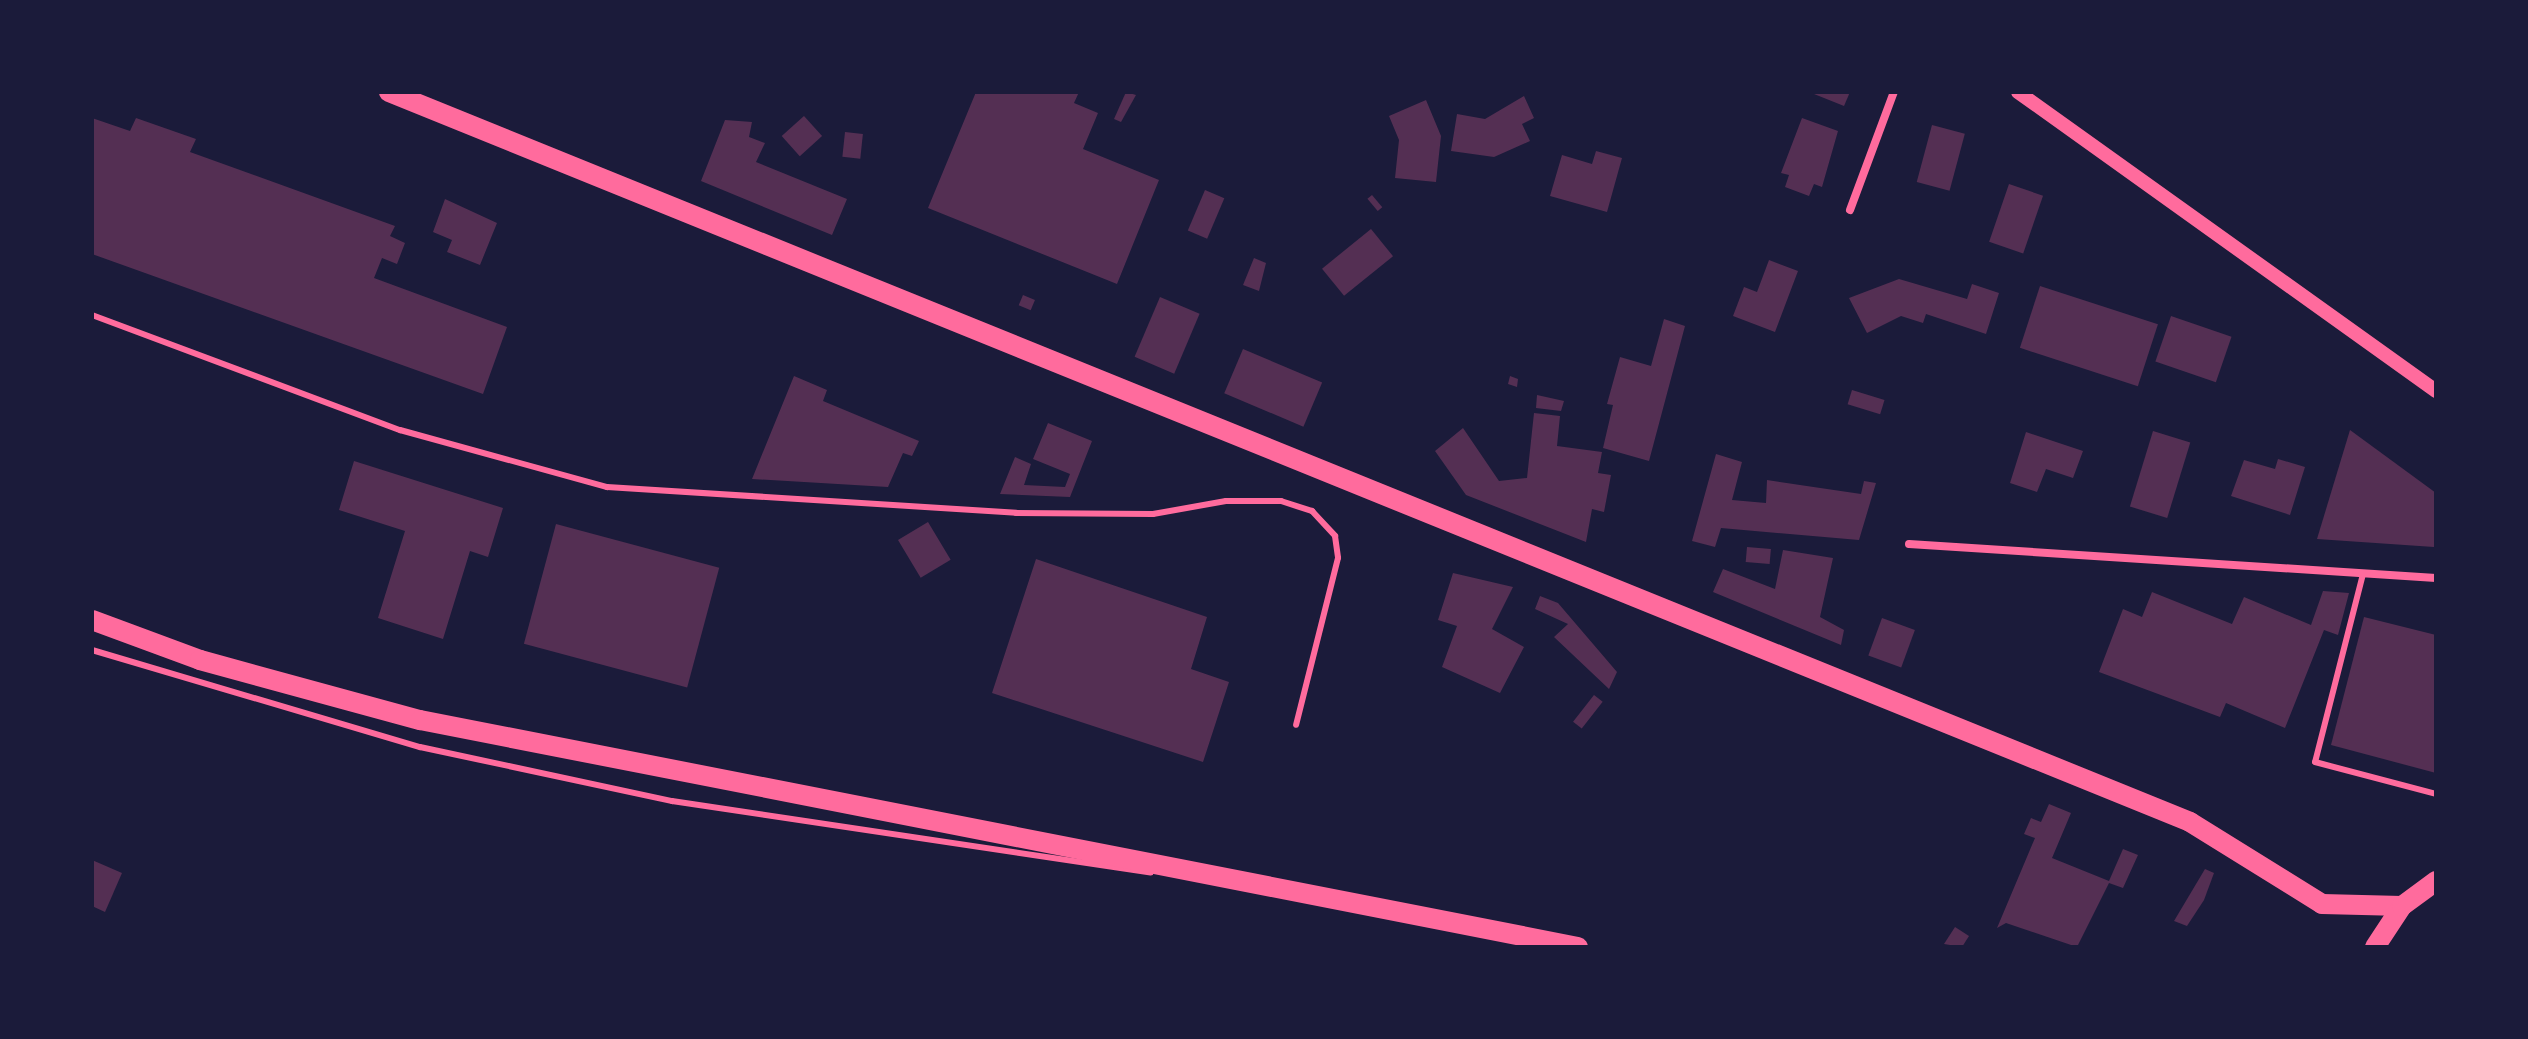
<!DOCTYPE html>
<style>
body{margin:0}
#map{position:relative;width:2528px;height:1039px;overflow:hidden;background:#1b1b3a;font-family:"Playfair Display",serif}
div>[style]{position:absolute}
[style*='--x']{left:calc(var(--x)*1px);top:calc(var(--y)*1px);width:calc(var(--w)*1px);rotate:calc(var(--a)*1deg)}
.building>*{inset:0;background:#542f53;transform-origin:0 0}
.service>*{height:6px;margin:-3px;padding:0 3px;transform-origin:3px;border-radius:3px;background:#ff6b9d}
.minor>*{height:8px;margin:-4px;padding:0 4px;transform-origin:4px;border-radius:4px;background:#ff6b9d}
.tertiary>*{height:14px;margin:-7px;padding:0 7px;transform-origin:7px;border-radius:7px;background:#ff6b9d}
.primary>*{height:20px;margin:-10px;padding:0 10px;transform-origin:10px;border-radius:10px;background:#ff6b9d}
span{translate:-50% -50%;white-space:nowrap;text-align:center;line-height:1.15;-webkit-text-stroke:7px #1b1b3a;paint-order:stroke}
.frame{position:absolute;inset:0;border:94px solid #1b1b3a;pointer-events:none}
</style>
<div id="map">
<div class="building">
<i style="clip-path:polygon(976px 92px,1079px 92px,1074px 103px,1098px 113px,1083px 149px,1159px 180px,1117px 284px,928px 208px)"></i>
<i style="clip-path:polygon(1126px 92px,1136px 95px,1121px 122px,1114px 119px)"></i>
<i style="clip-path:polygon(1809px 92px,1850px 92px,1844px 106px)"></i>
<i style="clip-path:polygon(1524px 96px,1534px 118px,1522px 124px,1530px 141px,1494px 157px,1451px 151px,1457px 114px,1485px 119px)"></i>
<i style="clip-path:polygon(1426px 100px,1441px 136px,1436px 182px,1395px 178px,1399px 140px,1389px 116px)"></i>
<i style="left:804px;top:116px;width:27px;height:30px;rotate:48deg"></i>
<i style="clip-path:polygon(92px 118px,130px 131px,136px 118px,196px 139px,190px 152px,395px 226px,390px 236px,405px 243px,397px 264px,382px 258px,374px 278px,507px 327px,483px 394px,92px 254px)"></i>
<i style="clip-path:polygon(1802px 118px,1838px 131px,1822px 187px,1814px 184px,1809px 196px,1785px 187px,1789px 175px,1781px 173px)"></i>
<i style="clip-path:polygon(725px 120px,752px 122px,749px 137px,765px 143px,756px 162px,847px 199px,832px 235px,701px 181px)"></i>
<i style="left:1932px;top:125px;width:34px;height:59px;rotate:15deg"></i>
<i style="left:845px;top:132px;width:18px;height:25px;rotate:6deg"></i>
<i style="clip-path:polygon(1596px 151px,1622px 158px,1607px 212px,1550px 196px,1562px 155px,1592px 164px)"></i>
<i style="left:2009px;top:184px;width:36px;height:61px;rotate:19deg"></i>
<i style="left:1205px;top:190px;width:21px;height:44px;rotate:23deg"></i>
<i style="left:1372px;top:195px;width:16px;height:6px;rotate:50deg"></i>
<i style="clip-path:polygon(445px 199px,497px 223px,480px 265px,447px 252px,452px 240px,433px 232px)"></i>
<i style="left:1371px;top:229px;width:35px;height:63px;rotate:51deg"></i>
<i style="clip-path:polygon(1254px 258px,1266px 263px,1259px 291px,1243px 285px)"></i>
<i style="clip-path:polygon(1769px 260px,1798px 271px,1775px 332px,1733px 316px,1744px 287px,1757px 292px)"></i>
<i style="clip-path:polygon(1899px 279px,1967px 299px,1972px 284px,1999px 293px,1986px 334px,1926px 314px,1923px 323px,1901px 316px,1867px 333px,1849px 298px)"></i>
<i style="left:2040px;top:286px;width:124px;height:65px;rotate:18deg"></i>
<i style="left:1023px;top:295px;width:13px;height:11px;rotate:23deg"></i>
<i style="left:1160px;top:297px;width:43px;height:65px;rotate:23deg"></i>
<i style="left:2171px;top:316px;width:64px;height:48px;rotate:19deg"></i>
<i style="clip-path:polygon(1664px 319px,1685px 326px,1649px 461px,1603px 448px,1613px 405px,1607px 404px,1620px 357px,1651px 366px)"></i>
<i style="left:1243px;top:349px;width:86px;height:48px;rotate:23deg"></i>
<i style="clip-path:polygon(794px 376px,827px 390px,823px 401px,919px 441px,912px 456px,903px 453px,888px 487px,752px 479px)"></i>
<i style="clip-path:polygon(1510px 376px,1518px 379px,1517px 387px,1508px 384px)"></i>
<i style="left:1852px;top:390px;width:34px;height:15px;rotate:17deg"></i>
<i style="clip-path:polygon(1537px 395px,1564px 401px,1561px 411px,1536px 408px)"></i>
<i style="clip-path:polygon(1534px 413px,1560px 416px,1557px 446px,1602px 452px,1598px 473px,1611px 475px,1604px 512px,1592px 509px,1586px 542px,1466px 495px,1435px 451px,1463px 428px,1499px 481px,1527px 478px)"></i>
<i style="clip-path:polygon(1048px 423px,1092px 441px,1070px 497px,1000px 494px,1015px 457px,1031px 464px,1024px 485px,1065px 487px,1070px 474px,1033px 459px)"></i>
<i style="clip-path:polygon(2350px 430px,2436px 493px,2434px 547px,2317px 539px)"></i>
<i style="left:2153px;top:431px;width:39px;height:79px;rotate:17deg"></i>
<i style="clip-path:polygon(2026px 432px,2083px 451px,2073px 478px,2046px 469px,2037px 492px,2010px 483px)"></i>
<i style="clip-path:polygon(1716px 454px,1742px 462px,1732px 500px,1766px 503px,1767px 480px,1861px 494px,1864px 481px,1876px 483px,1859px 540px,1721px 528px,1715px 547px,1692px 541px)"></i>
<i style="clip-path:polygon(2278px 459px,2305px 467px,2290px 515px,2231px 496px,2244px 460px,2275px 469px)"></i>
<i style="clip-path:polygon(354px 461px,503px 508px,488px 557px,470px 551px,443px 639px,378px 618px,405px 531px,339px 510px)"></i>
<i style="left:928px;top:522px;width:44px;height:35px;rotate:59deg"></i>
<i style="left:556px;top:524px;width:169px;height:124px;rotate:15deg"></i>
<i style="left:1747px;top:547px;width:24px;height:15px;rotate:5deg"></i>
<i style="clip-path:polygon(1783px 550px,1833px 558px,1820px 617px,1844px 630px,1841px 645px,1713px 592px,1723px 569px,1775px 589px)"></i>
<i style="clip-path:polygon(1036px 559px,1207px 617px,1191px 669px,1229px 682px,1203px 762px,992px 693px)"></i>
<i style="clip-path:polygon(1453px 573px,1513px 587px,1492px 629px,1524px 647px,1500px 693px,1442px 667px,1457px 626px,1438px 620px)"></i>
<i style="clip-path:polygon(2323px 591px,2349px 593px,2338px 635px,2324px 630px,2285px 728px,2226px 703px,2220px 717px,2099px 672px,2123px 609px,2142px 617px,2152px 592px,2232px 624px,2244px 597px,2311px 625px)"></i>
<i style="clip-path:polygon(1540px 596px,1558px 603px,1617px 672px,1609px 689px,1554px 637px,1568px 624px,1535px 609px)"></i>
<i style="clip-path:polygon(2364px 617px,2436px 635px,2436px 773px,2331px 745px)"></i>
<i style="left:1882px;top:618px;width:35px;height:40px;rotate:20deg"></i>
<i style="left:1594px;top:695px;width:11px;height:34px;rotate:38deg"></i>
<i style="clip-path:polygon(2049px 804px,2071px 813px,2052px 858px,2109px 881px,2123px 849px,2138px 855px,2123px 888px,2109px 883px,2077px 947px,2006px 923px,1997px 928px,2035px 838px,2024px 834px,2031px 818px,2041px 822px)"></i>
<i style="clip-path:polygon(92px 860px,122px 873px,105px 912px,92px 906px)"></i>
<i style="clip-path:polygon(2205px 869px,2214px 873px,2204px 900px,2187px 926px,2174px 921px)"></i>
<i style="clip-path:polygon(1955px 927px,1969px 936px,1962px 947px,1944px 944px)"></i>
</div>
<div class="service">
<i style="--x:92;--y:315;--w:329;--a:20.5"></i>
<i style="--x:400;--y:430;--w:215;--a:15.4"></i>
<i style="--x:607;--y:487;--w:410;--a:3.6"></i>
<i style="--x:1016;--y:513;--w:137;--a:0.4"></i>
<i style="--x:1153;--y:514;--w:74;--a:-10.1"></i>
<i style="--x:1226;--y:501;--w:55;--a:0"></i>
<i style="--x:1281;--y:501;--w:33;--a:18"></i>
<i style="--x:1312;--y:511;--w:34;--a:47"></i>
<i style="--x:1335;--y:536;--w:22;--a:82"></i>
<i style="--x:1338;--y:558;--w:172;--a:104.1"></i>
<i style="--x:2363;--y:574;--w:194;--a:104.3"></i>
<i style="--x:2315;--y:762;--w:125;--a:14.8"></i>
<i style="--x:92;--y:650;--w:342;--a:16.5"></i>
<i style="--x:420;--y:747;--w:258;--a:12.1"></i>
<i style="--x:672;--y:801;--w:484;--a:8.5"></i>
</div>
<div class="minor">
<i style="--x:1850;--y:210;--w:126;--a:-69.6"></i>
<i style="--x:1909;--y:544;--w:528;--a:3.69"></i>
</div>
<div class="tertiary">
<i style="--x:2018;--y:92;--w:514;--a:35.58"></i>
</div>
<div class="primary">
<i style="--x:389;--y:92;--w:1943;--a:22.06"></i>
<i style="--x:2190;--y:822;--w:155;--a:31.8"></i>
<i style="--x:2322;--y:904;--w:80;--a:1.4"></i>
<i style="--x:92;--y:620;--w:115;--a:20.3"></i>
<i style="--x:200;--y:660;--w:228;--a:15.3"></i>
<i style="--x:420;--y:720;--w:1180;--a:11.09"></i>
<i style="--x:2375;--y:947;--w:49;--a:-56.6"></i>
<i style="--x:2402;--y:906;--w:42;--a:-36.3"></i>
</div>
<div class="frame"></div>
</div>
